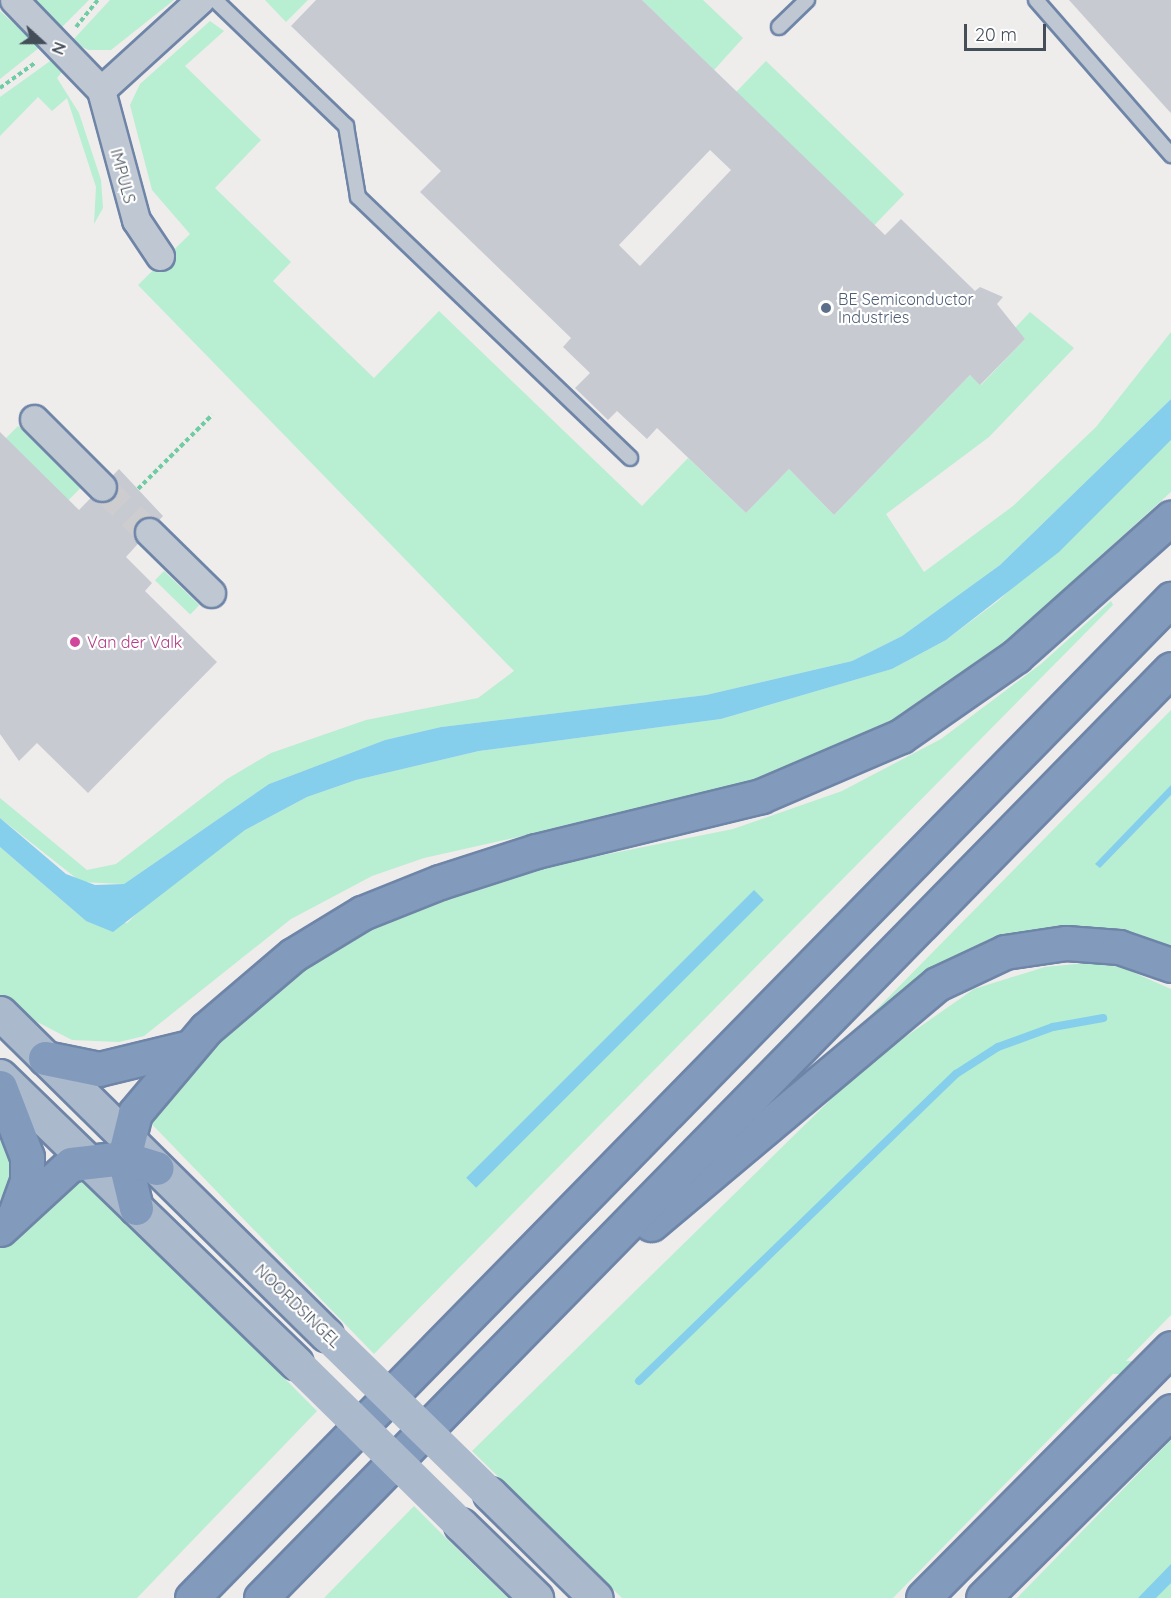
<!DOCTYPE html>
<style>
body{margin:0}
#map{position:relative;width:1171px;height:1598px;overflow:hidden;background:#efecec;font-family:Quicksand,sans-serif}
div>[style]{position:absolute}
[style*='--x']{left:calc(var(--x)*1px);top:calc(var(--y)*1px);width:calc(var(--w)*1px);rotate:calc(var(--a)*1deg)}
.green>*{inset:0;background:#b8eed1;transform-origin:0 0}
.water>*{inset:0;background:#85cfec;transform-origin:0 0}
.stream>*{height:8px;margin:-4px;padding:0 4px;transform-origin:4px;border-radius:4px;background:#85cfec}
.building>*{inset:0;background:#c8cad2}
.street-tunnel>*{height:27px;margin-top:-13.5px;transform-origin:0;background:repeating-linear-gradient(90deg,#cdcccf 0 27px,transparent 0 41px)}
.path>*{height:4px;margin-top:-2px;transform-origin:0;background:repeating-linear-gradient(90deg,#70cca5 0 4.5px,transparent 0 7.5px)}
.roads{filter:drop-shadow(2px 0 #6e85a8) drop-shadow(-2px 0 #6e85a8) drop-shadow(0 2px #6e85a8) drop-shadow(0 -2px #6e85a8)}
.lane>*{height:14px;margin:-7px;padding:0 7px;transform-origin:7px;border-radius:7px;background:#bfc7d2}
.street>*{height:27px;margin:-13.5px;padding:0 13.5px;transform-origin:13.5px;border-radius:13.5px;background:#bfc7d2}
.primary>*{height:33px;margin:-16.5px;padding:0 16.5px;transform-origin:16.5px;border-radius:16.5px;background:#abb9cc}
.highway>*{height:33px;margin:-16.5px;padding:0 16.5px;transform-origin:16.5px;border-radius:16.5px;background:#829abc}
.primary-bridge>*{height:33px;margin:-16.5px;padding:0 16.5px;transform-origin:16.5px;border-radius:16.5px;background:#abb9cc}
.dots>*{width:16px;height:16px;translate:-50% -50%;box-sizing:border-box;border:3px solid #fff;border-radius:50%}
span{translate:-50% -50%;white-space:nowrap;text-align:center;line-height:1.15;-webkit-text-stroke:4.5px #fff;paint-order:stroke}
.street-label{font-size:16px;color:#444e59}
.service-label{font-size:16px;color:#4e5e75}
.left{translate:0 -50%;text-align:left}
.hotel-label{font-size:16px;color:#b23c85}
.north{position:absolute;left:12px;top:12px;width:60px;height:60px;-webkit-text-stroke:4px #fff;paint-order:stroke;rotate:111deg;font-size:16px;font-weight:700;line-height:24px;text-align:center;color:#444e59}
.north::after{content:'';display:block;margin:auto;width:21px;height:27px;background:#444e59;clip-path:polygon(50% 0,100% 100%,50% 72%,0 100%)}
.scale{position:absolute;left:964px;top:24px;width:82px;height:27px;box-sizing:border-box;border:3px solid #444e59;border-top:0;padding-left:8px;font-size:18px;line-height:21px;white-space:nowrap;color:#444e59;-webkit-text-stroke:4px #fff;paint-order:stroke}
</style>
<div id="map">
<div class="green">
<i style="clip-path:polygon(26px 0,89px 0,57px 32px)"></i>
<i style="clip-path:polygon(110px 0,174px 0,111px 50px,88px 50px,72px 41px)"></i>
<i style="clip-path:polygon(265px 0,308px 0,286px 22px)"></i>
<i style="clip-path:polygon(642px 0,703px 0,743px 38px,714px 70px)"></i>
<i style="clip-path:polygon(0 11px,40px 47px,0 79px)"></i>
<i style="clip-path:polygon(210px 21px,224px 31px,185px 66px,261px 140px,215px 188px,291px 262px,273px 281px,374px 378px,439px 311px,642px 506px,688px 458px,746px 513px,789px 469px,834px 515px,970px 375px,981px 385px,1025px 339px,1014px 329px,1030px 312px,1074px 348px,989px 437px,886px 514px,924px 572px,1013px 506px,1096px 427px,1171px 332px,1171px 399px,1000px 565px,902px 636px,852px 661px,706px 695px,441px 727px,385px 740px,269px 784px,124px 884px,81px 882px,0 818px,0 798px,87px 870px,116px 864px,227px 779px,271px 753px,366px 720px,478px 698px,514px 671px,138px 285px,190px 234px,152px 190px,130px 105px,140px 84px)"></i>
<i style="clip-path:polygon(53px 59px,62px 72px,57px 78px,79px 113px,101px 180px,103px 208px,94px 224px,96px 187px,67px 98px,52px 111px,38px 97px,0 136px,0 97px)"></i>
<i style="left:766px;top:61px;width:192px;height:43px;rotate:44deg"></i>
<i style="left:18px;top:426px;width:88px;height:18px;rotate:45deg"></i>
<i style="clip-path:polygon(1171px 440px,1171px 492px,990px 656px,889px 724px,740px 787px,424px 858px,372px 876px,291px 919px,144px 1036px,119px 1042px,72px 1040px,18px 1012px,0 995px,0 847px,86px 921px,127px 923px,162px 890px,245px 830px,307px 797px,356px 780px,479px 751px,721px 719px,892px 669px,946px 640px,998px 601px)"></i>
<i style="left:164px;top:571px;width:49px;height:13px;rotate:44deg"></i>
<i style="clip-path:polygon(1111px 601px,1113px 605px,374px 1354px,143px 1115px,278px 976px,383px 915px,460px 884px,733px 829px,842px 791px,941px 739px,1041px 664px)"></i>
<i style="clip-path:polygon(1171px 710px,1171px 952px,1100px 932px,869px 1017px)"></i>
<i style="clip-path:polygon(1087px 963px,1121px 967px,1171px 989px,1171px 1315px,893px 1598px,622px 1598px,472px 1451px,868px 1063px,974px 989px,1045px 967px)"></i>
<i style="clip-path:polygon(0 1121px,9px 1140px,12px 1178px,0 1200px)"></i>
<i style="clip-path:polygon(84px 1177px,317px 1411px,137px 1598px,0 1598px,0 1247px,46px 1200px)"></i>
<i style="left:1171px;top:1361px;width:13px;height:330px;rotate:90deg"></i>
<i style="clip-path:polygon(1171px 1440px,1171px 1598px,1017px 1598px)"></i>
<i style="clip-path:polygon(414px 1506px,447px 1539px,508px 1598px,324px 1598px)"></i>
</div>
<div class="water">
<i style="clip-path:polygon(1171px 399px,1171px 440px,1059px 552px,946px 640px,892px 669px,721px 719px,479px 751px,356px 780px,307px 797px,245px 830px,113px 932px,86px 921px,0 847px,0 818px,66px 874px,95px 885px,124px 884px,269px 784px,385px 740px,441px 727px,706px 695px,852px 661px,902px 636px,1000px 565px)"></i>
<i style="clip-path:polygon(1171px 785px,1171px 795px,1100px 868px,1095px 864px)"></i>
<i style="left:754px;top:890px;width:14px;height:407px;rotate:45deg"></i>
<i style="clip-path:polygon(1171px 1564px,1171px 1583px,1156px 1598px,1138px 1598px)"></i>
</div>
<div class="stream">
<i style="--x:639;--y:1381;--w:441;--a:-44.1"></i>
<i style="--x:956;--y:1074;--w:50;--a:-32.7"></i>
<i style="--x:998;--y:1047;--w:59;--a:-20"></i>
<i style="--x:1053;--y:1027;--w:51;--a:-10.2"></i>
</div>
<div class="building">
<i style="clip-path:polygon(evenodd,316px 0,642px 0,885px 235px,901px 219px,975px 291px,980px 287px,1003px 297px,997px 304px,1025px 339px,980px 385px,970px 375px,834px 515px,789px 469px,746px 513px,657px 428px,647px 439px,617px 411px,608px 420px,575px 388px,590px 373px,563px 347px,571px 338px,420px 192px,441px 171px,291px 26px,316px 0,710px 150px,731px 170px,640px 266px,619px 245px,710px 150px)"></i>
<i style="clip-path:polygon(1069px 0,1171px 0,1171px 113px,1168px 110px)"></i>
<i style="clip-path:polygon(0 432px,79px 510px,119px 469px,163px 516px,126px 557px,152px 583px,145px 591px,217px 662px,88px 793px,37px 743px,19px 761px,0 734px)"></i>
</div>
<div class="street-tunnel">
<i style="--x:102;--y:487;--w:65;--a:43.8"></i>
</div>
<div class="path">
<i style="--x:76;--y:27;--w:35;--a:-51"></i>
<i style="--x:0;--y:88;--w:44;--a:-35.8"></i>
<i style="--x:138;--y:489;--w:105;--a:-45"></i>
</div>
<div class="roads">
<div class="lane">
<i style="--x:215;--y:0;--w:182;--a:43.9"></i>
<i style="--x:346;--y:126;--w:72;--a:80.4"></i>
<i style="--x:358;--y:197;--w:377;--a:43.8"></i>
<i style="--x:1036;--y:0;--w:206;--a:48.9"></i>
<i style="--x:779;--y:27;--w:39;--a:-44"></i>
</div>
<div class="street">
<i style="--x:14;--y:0;--w:125;--a:46"></i>
<i style="--x:160;--y:256;--w:43;--a:-123.7"></i>
<i style="--x:136;--y:220;--w:135;--a:-105.1"></i>
<i style="--x:101;--y:90;--w:134;--a:-42.3"></i>
<i style="--x:34;--y:419;--w:96;--a:45"></i>
<i style="--x:149;--y:532;--w:87;--a:44.5"></i>
</div>
<div class="primary">
<i style="--x:0;--y:1013;--w:458;--a:44.6"></i>
<i style="--x:0;--y:1076;--w:412;--a:44.1"></i>
<i style="--x:490;--y:1494;--w:148;--a:44.5"></i>
<i style="--x:461;--y:1525;--w:105;--a:44.2"></i>
</div>
<div class="highway">
<i style="--x:45;--y:1058;--w:55;--a:11.5"></i>
<i style="--x:99;--y:1069;--w:89;--a:-13.6"></i>
<i style="--x:0;--y:1087;--w:75;--a:68.9"></i>
<i style="--x:27;--y:1157;--w:24;--a:90"></i>
<i style="--x:27;--y:1181;--w:33;--a:110"></i>
<i style="--x:136;--y:1208;--w:51;--a:-103.5"></i>
<i style="--x:124;--y:1158;--w:46;--a:-76.3"></i>
<i style="--x:135;--y:1113;--w:110;--a:-49.8"></i>
<i style="--x:206;--y:1029;--w:114;--a:-40.4"></i>
<i style="--x:293;--y:955;--w:81;--a:-31.3"></i>
<i style="--x:362;--y:913;--w:84;--a:-21.7"></i>
<i style="--x:440;--y:882;--w:101;--a:-17.9"></i>
<i style="--x:536;--y:851;--w:232;--a:-13.7"></i>
<i style="--x:761;--y:796;--w:152;--a:-23.2"></i>
<i style="--x:901;--y:736;--w:140;--a:-34.8"></i>
<i style="--x:1016;--y:656;--w:208;--a:-41.7"></i>
<i style="--x:651;--y:1224;--w:373;--a:-40"></i>
<i style="--x:937;--y:984;--w:75;--a:-25.2"></i>
<i style="--x:1005;--y:952;--w:62;--a:-8.4"></i>
<i style="--x:1066;--y:943;--w:53;--a:4.3"></i>
<i style="--x:1119;--y:947;--w:55;--a:19.1"></i>
<i style="--x:0;--y:1229;--w:96;--a:-42.5"></i>
<i style="--x:71;--y:1164;--w:53;--a:-6.5"></i>
<i style="--x:124;--y:1158;--w:34;--a:17"></i>
<i style="--x:192;--y:1598;--w:1399;--a:-45.58"></i>
<i style="--x:261;--y:1598;--w:1300;--a:-45.59"></i>
<i style="--x:923;--y:1598;--w:352;--a:-45.2"></i>
<i style="--x:983;--y:1598;--w:265;--a:-44.8"></i>
</div>
</div>
<div class="primary-bridge">
<i style="--x:326;--y:1334;--w:229;--a:44.3"></i>
<i style="--x:296;--y:1363;--w:231;--a:44.5"></i>
</div>
<div class="dots">
<i style="left:826px;top:308px;background:#5c6f8a"></i>
<i style="left:75px;top:642px;background:#d1479c"></i>
</div>
<div class="street-label">
<span style="left:123px;top:176px;rotate:75deg">IMPULS</span>
<span style="left:298px;top:1306px;rotate:44deg">NOORDSINGEL</span>
</div>
<div class="service-label">
<span class="left" style="left:838px;top:308px">BE Semiconductor<br>Industries</span>
</div>
<div class="hotel-label">
<span class="left" style="left:87px;top:642px">Van der Valk</span>
</div>
<div class="north">N</div>
<div class="scale">20 m</div>
</div>
